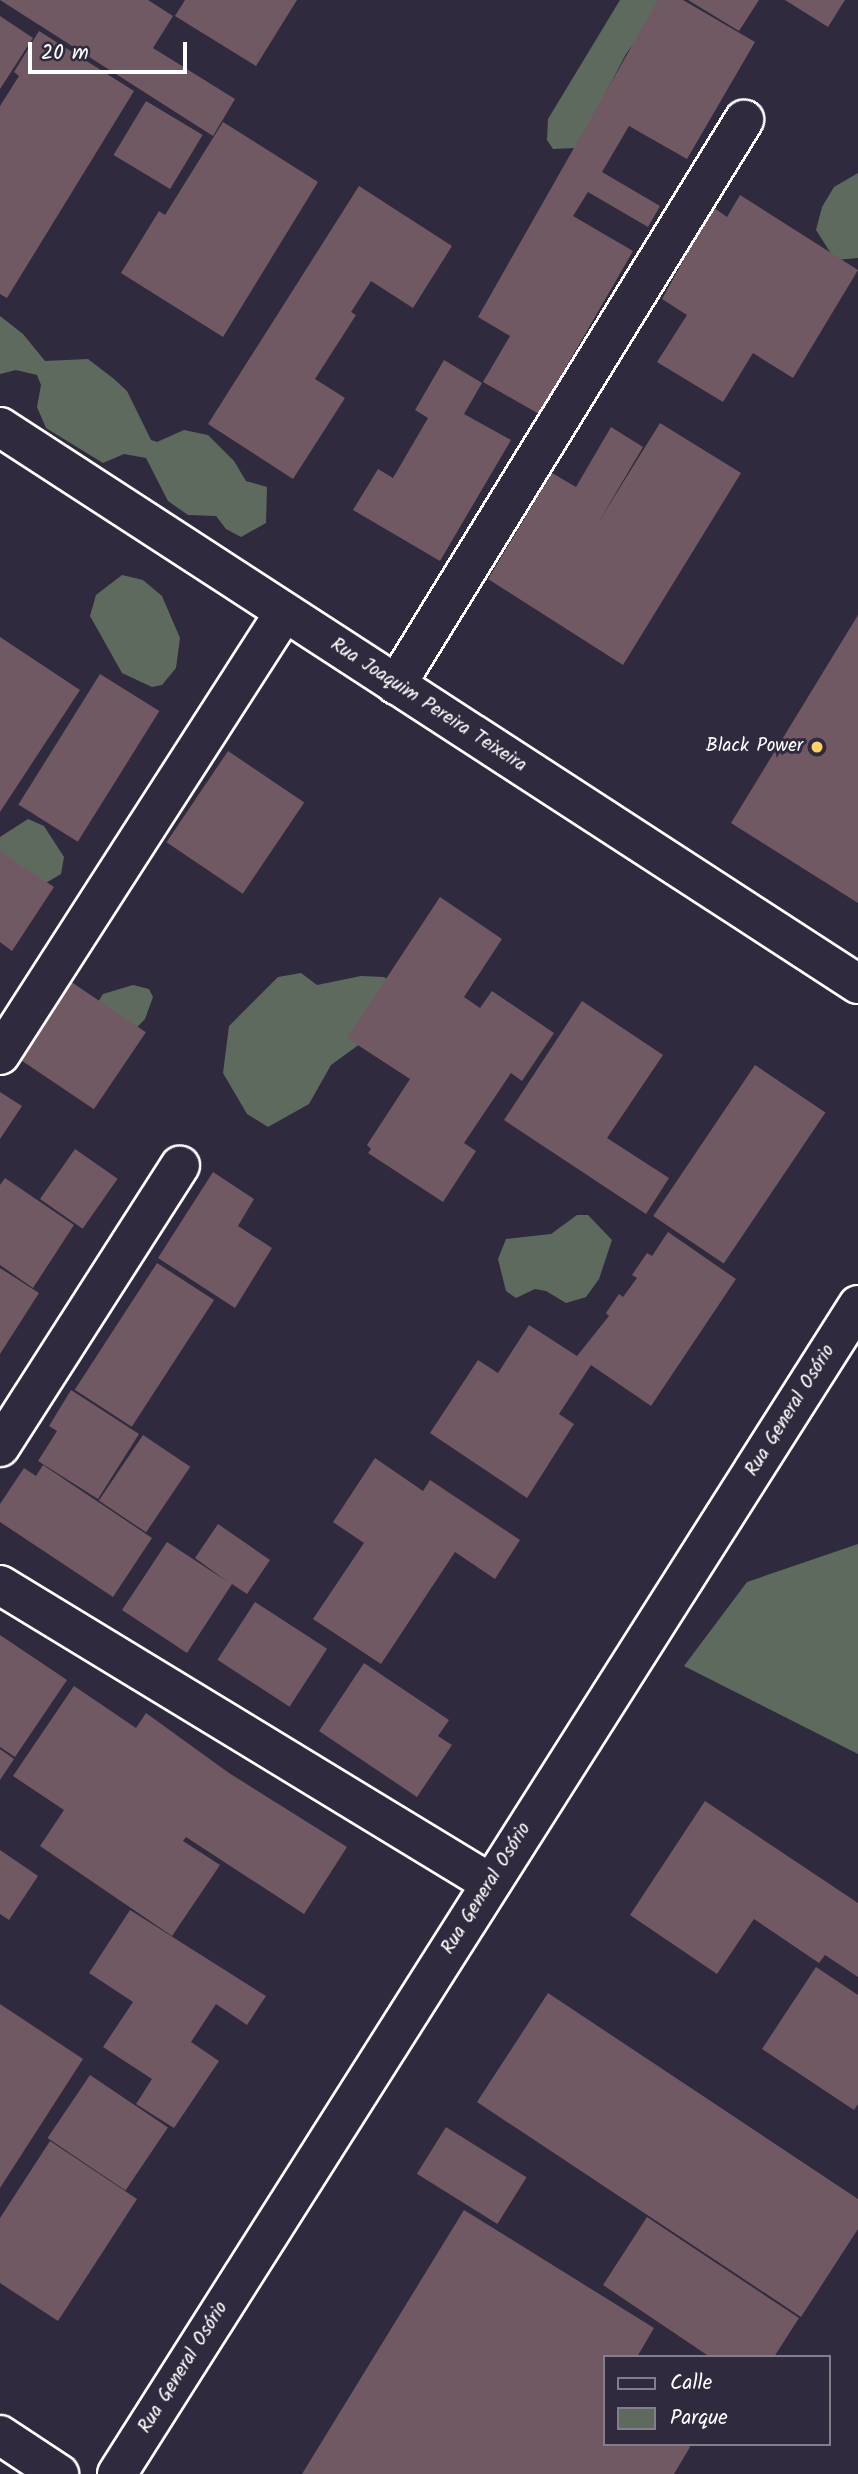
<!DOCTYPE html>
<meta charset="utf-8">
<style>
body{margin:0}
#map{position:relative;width:858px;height:2474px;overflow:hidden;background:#2f2a3d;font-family:Kalam,sans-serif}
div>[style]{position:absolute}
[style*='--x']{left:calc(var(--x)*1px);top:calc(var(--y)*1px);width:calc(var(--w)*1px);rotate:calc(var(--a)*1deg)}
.green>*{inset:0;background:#5f6a5f}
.building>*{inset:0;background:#715964;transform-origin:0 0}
.roads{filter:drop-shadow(2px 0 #fff) drop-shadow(-2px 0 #fff) drop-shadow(0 2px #fff) drop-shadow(0 -2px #fff)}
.minor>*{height:38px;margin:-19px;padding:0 19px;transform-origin:19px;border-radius:19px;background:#2f2a3d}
.dots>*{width:19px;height:19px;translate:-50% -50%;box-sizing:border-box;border:4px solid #2f2a3d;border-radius:50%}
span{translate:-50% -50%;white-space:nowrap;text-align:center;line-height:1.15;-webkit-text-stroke:6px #2f2a3d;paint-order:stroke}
.street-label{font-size:19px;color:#fff}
.poi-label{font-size:19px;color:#fff}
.right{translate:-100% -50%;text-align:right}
.legend{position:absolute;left:603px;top:2355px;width:228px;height:91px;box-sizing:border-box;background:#2f2a3d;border:2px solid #827f8b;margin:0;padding:9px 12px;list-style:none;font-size:21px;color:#fff}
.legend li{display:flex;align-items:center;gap:14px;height:35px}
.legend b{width:35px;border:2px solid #827f8b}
.scale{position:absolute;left:28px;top:42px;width:159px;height:32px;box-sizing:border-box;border:4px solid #fff;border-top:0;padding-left:9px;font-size:21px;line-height:24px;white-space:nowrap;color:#fff;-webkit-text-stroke:5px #2f2a3d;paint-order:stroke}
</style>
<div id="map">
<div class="green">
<i style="clip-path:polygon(620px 0,666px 0,626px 54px,582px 138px,575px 148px,553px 149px,547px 140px,548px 119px)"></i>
<i style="clip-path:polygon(858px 173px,858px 258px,835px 260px,816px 230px,822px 207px,834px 187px)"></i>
<i style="clip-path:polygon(0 316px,23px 334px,45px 361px,88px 359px,114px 379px,127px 391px,151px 440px,157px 442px,184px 430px,208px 435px,234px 461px,246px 481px,267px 487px,266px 523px,241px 537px,226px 529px,216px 516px,188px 515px,168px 501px,146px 458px,124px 454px,103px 463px,46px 428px,37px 407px,41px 385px,37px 375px,16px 370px,0 374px)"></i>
<i style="clip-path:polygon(122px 575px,143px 580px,162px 596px,180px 638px,176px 668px,162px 685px,152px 687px,122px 673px,90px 616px,96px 595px)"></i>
<i style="clip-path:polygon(28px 819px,44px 826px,64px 857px,61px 874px,39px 887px,0 868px,0 837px)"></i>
<i style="clip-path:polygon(301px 973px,317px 985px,361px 976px,384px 977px,403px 990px,386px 1025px,331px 1065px,309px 1104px,268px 1127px,247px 1114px,223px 1073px,229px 1026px,278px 977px)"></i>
<i style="clip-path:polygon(133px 985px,149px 989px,153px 997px,145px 1019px,125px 1040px,95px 1007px,103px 994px)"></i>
<i style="clip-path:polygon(577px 1215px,588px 1215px,612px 1240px,599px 1279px,586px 1297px,566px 1303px,546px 1291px,535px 1289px,516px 1298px,506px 1291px,498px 1259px,506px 1239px,551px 1234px)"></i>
<i style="clip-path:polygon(858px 1544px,858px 1754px,684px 1666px,747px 1582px)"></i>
</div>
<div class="building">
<i style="clip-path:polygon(0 0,148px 0,173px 16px,153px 48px,235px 99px,213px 136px)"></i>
<i style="clip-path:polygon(185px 0,297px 0,256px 66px,175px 16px)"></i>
<i style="clip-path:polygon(658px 0,683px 0,755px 42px,687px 159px,629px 126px,602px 172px,660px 206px,648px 227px,588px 192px,573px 216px,633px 251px,539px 414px,483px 382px,510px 336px,478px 317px)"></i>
<i style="clip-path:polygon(688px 0,759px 0,739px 31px)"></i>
<i style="clip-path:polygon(785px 0,845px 0,828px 27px)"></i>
<i style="clip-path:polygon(0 16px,33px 38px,0 89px)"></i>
<i style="clip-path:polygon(39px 31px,134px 91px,7px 298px,0 294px,0 106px,19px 76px,14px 72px)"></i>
<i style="left:146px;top:101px;width:66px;height:63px;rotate:31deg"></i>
<i style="clip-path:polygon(223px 122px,318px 182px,223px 337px,121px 273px,159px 211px,165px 215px)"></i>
<i style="clip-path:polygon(359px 186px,452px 246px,413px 308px,371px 281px,351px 312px,356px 315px,315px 379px,345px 398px,293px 479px,208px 424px)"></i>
<i style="clip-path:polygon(740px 195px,858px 270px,793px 378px,753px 353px,723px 402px,657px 362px,687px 315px,662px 299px,713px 207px,727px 217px)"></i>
<i style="clip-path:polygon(444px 360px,482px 383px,464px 414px,511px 440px,440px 561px,353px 510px,378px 469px,393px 478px,428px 418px,415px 410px)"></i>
<i style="clip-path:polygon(660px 423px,741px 473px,623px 665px,488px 579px,552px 473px,576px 487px,611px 427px,643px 447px,598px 523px)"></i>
<i style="clip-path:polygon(858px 615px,858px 903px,731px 823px)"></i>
<i style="clip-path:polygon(0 637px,80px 690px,0 812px)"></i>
<i style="left:100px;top:674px;width:70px;height:154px;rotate:32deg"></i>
<i style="left:228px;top:751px;width:92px;height:110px;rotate:34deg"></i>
<i style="clip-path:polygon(0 851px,54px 887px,12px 951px,0 942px)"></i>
<i style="clip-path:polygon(440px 897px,502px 939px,464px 997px,480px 1008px,492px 991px,554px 1033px,522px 1081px,511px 1073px,464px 1143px,476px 1151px,443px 1202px,368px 1153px,371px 1149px,367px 1145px,410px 1079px,347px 1038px)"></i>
<i style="left:58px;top:973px;width:106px;height:93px;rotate:34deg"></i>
<i style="clip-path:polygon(582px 1001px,663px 1055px,607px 1138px,669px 1178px,646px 1214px,504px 1120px)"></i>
<i style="left:755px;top:1065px;width:85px;height:182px;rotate:34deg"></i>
<i style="clip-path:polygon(0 1092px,22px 1106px,0 1139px)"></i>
<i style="left:75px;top:1149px;width:52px;height:61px;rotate:35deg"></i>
<i style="clip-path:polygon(213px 1172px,254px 1199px,238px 1226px,272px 1248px,235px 1308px,158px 1258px)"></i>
<i style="clip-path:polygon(5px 1178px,74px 1225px,33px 1288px,0 1265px,0 1185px)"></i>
<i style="clip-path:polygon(668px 1232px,736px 1279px,651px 1406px,591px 1365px,559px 1414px,574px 1424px,527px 1498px,430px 1433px,478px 1360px,498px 1373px,529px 1325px,577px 1356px,609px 1316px,606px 1313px,619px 1294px,623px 1297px,637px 1278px,632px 1275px,647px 1253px,652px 1256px)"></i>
<i style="left:157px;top:1263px;width:68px;height:151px;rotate:33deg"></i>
<i style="clip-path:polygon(0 1268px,39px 1293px,0 1354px)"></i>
<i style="clip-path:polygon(71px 1390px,139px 1434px,98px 1499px,38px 1461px,57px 1431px,49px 1426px)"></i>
<i style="left:143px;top:1435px;width:57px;height:79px;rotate:34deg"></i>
<i style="clip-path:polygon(375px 1458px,423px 1491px,430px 1480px,520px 1540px,495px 1579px,455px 1552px,381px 1664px,313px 1619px,364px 1543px,333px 1522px)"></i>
<i style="clip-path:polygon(43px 1465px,152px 1538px,113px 1597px,0 1522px,0 1504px,24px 1468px,36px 1476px)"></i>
<i style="clip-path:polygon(218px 1524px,270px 1560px,247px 1594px,232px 1584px,187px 1653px,122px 1610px,167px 1542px,228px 1582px,195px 1558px)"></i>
<i style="left:255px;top:1602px;width:86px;height:69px;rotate:33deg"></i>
<i style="clip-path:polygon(0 1635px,67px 1680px,15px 1757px,0 1747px)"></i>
<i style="clip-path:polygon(364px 1663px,449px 1720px,438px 1736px,452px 1745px,417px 1797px,319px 1731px)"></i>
<i style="clip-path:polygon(74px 1686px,136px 1728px,146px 1713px,229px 1773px,347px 1847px,304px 1914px,186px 1837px,183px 1841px,220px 1865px,172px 1936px,40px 1846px,64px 1810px,13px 1776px)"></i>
<i style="clip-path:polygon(0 1749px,14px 1759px,0 1780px)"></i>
<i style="clip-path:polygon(705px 1801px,858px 1903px,858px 1977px,825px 1955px,819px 1963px,754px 1919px,717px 1974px,630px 1915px)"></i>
<i style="clip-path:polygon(0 1850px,38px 1876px,9px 1920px,0 1914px)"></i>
<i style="clip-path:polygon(130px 1910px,266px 1996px,247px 2025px,216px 2004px,191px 2042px,219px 2061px,174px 2128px,136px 2104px,152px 2079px,103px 2047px,133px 2002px,89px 1973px)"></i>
<i style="clip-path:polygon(816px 1967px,858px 1995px,858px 2104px,854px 2110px,762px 2049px)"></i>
<i style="clip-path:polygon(548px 1993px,858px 2199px,858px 2229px,801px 2317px,477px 2102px)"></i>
<i style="clip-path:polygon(0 2004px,83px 2059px,0 2188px)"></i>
<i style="left:90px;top:2075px;width:94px;height:76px;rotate:34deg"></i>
<i style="left:446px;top:2127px;width:95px;height:55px;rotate:32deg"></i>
<i style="clip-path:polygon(50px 2141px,137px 2199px,58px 2321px,0 2283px,0 2218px)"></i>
<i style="clip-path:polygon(464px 2210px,654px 2328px,637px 2357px,604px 2357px,604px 2444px,686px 2444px,690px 2447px,674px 2474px,302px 2474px)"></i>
<i style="clip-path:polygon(647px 2217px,799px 2318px,774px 2357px,710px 2357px,603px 2285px)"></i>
</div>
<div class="roads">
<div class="minor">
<i style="--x:0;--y:427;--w:1023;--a:32.99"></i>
<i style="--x:396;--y:685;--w:664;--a:-58.37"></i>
<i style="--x:0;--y:1055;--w:525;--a:-57.28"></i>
<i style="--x:0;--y:1447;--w:334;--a:-57.4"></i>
<i style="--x:0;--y:1585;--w:574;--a:31.31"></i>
<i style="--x:0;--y:2435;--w:71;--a:33.5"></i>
<i style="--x:117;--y:2474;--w:1384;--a:-57.63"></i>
</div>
</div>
<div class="dots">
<i style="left:817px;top:747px;background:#ffd166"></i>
</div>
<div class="street-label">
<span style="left:428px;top:706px;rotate:33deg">Rua Joaquim Pereira Teixeira</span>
<span style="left:791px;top:1411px;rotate:-58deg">Rua General Osório</span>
<span style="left:487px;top:1889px;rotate:-58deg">Rua General Osório</span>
<span style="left:184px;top:2368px;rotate:-58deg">Rua General Osório</span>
</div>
<div class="poi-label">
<span class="right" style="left:803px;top:747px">Black Power</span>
</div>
<ul class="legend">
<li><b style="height:9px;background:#2f2a3d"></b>Calle</li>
<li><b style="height:19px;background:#5f6a5f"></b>Parque</li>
</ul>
<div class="scale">20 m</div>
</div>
